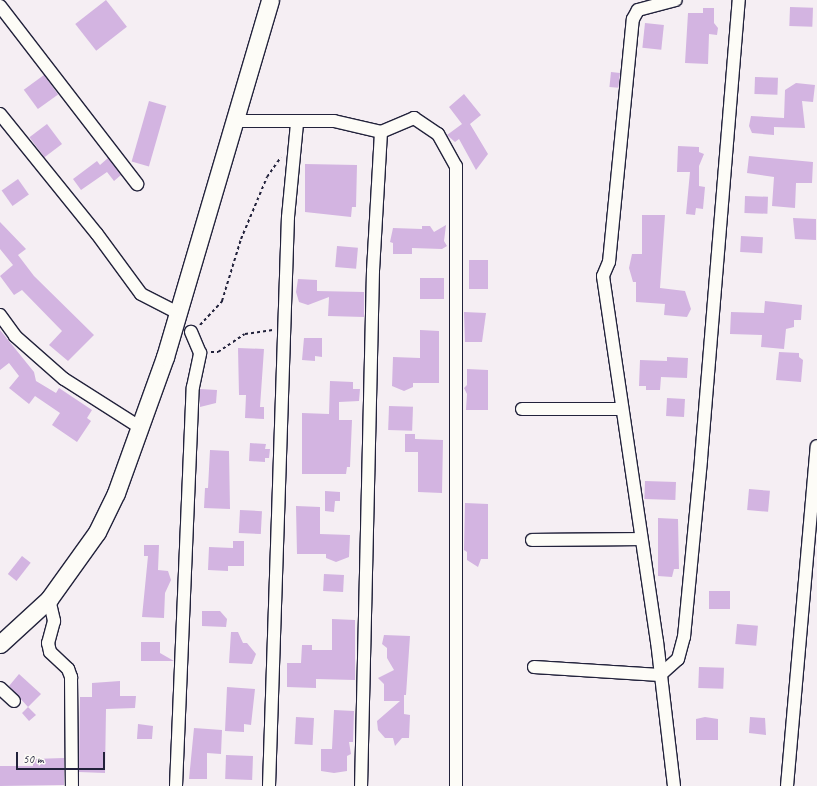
<!DOCTYPE html>
<style>
body{margin:0}
#map{position:relative;width:817px;height:786px;overflow:hidden;background:#f5eef3;font-family:Caveat,sans-serif}
div>[style]{position:absolute}
[style*='--x']{left:calc(var(--x)*1px);top:calc(var(--y)*1px);width:calc(var(--w)*1px);rotate:calc(var(--a)*1deg)}
.building>*{inset:0;background:#d3b4e1;transform-origin:0 0}
.path>*{height:2px;margin-top:-1px;transform-origin:0;background:repeating-linear-gradient(90deg,#22223b 0 3px,transparent 0 6px)}
.roads{filter:drop-shadow(1px 0 #22223b) drop-shadow(-1px 0 #22223b) drop-shadow(0 1px #22223b) drop-shadow(0 -1px #22223b)}
.minor>*{height:12px;margin:-6px;padding:0 6px;transform-origin:6px;border-radius:6px;background:#fdfcf7}
.secondary>*{height:17px;margin:-8.5px;padding:0 8.5px;transform-origin:8.5px;border-radius:8.5px;background:#fdfcf7}
span{translate:-50% -50%;white-space:nowrap;text-align:center;line-height:1.15;-webkit-text-stroke:3.5px #fdfcf7;paint-order:stroke}
.scale{position:absolute;left:16px;top:752px;width:89px;height:18px;box-sizing:border-box;border:2px solid #22223b;border-top:0;padding-left:5px;font-size:12px;line-height:14px;white-space:nowrap;color:#22223b;-webkit-text-stroke:3px #fdfcf7;paint-order:stroke}
</style>
<div id="map">
<div class="building">
<i style="left:106px;top:0;width:34px;height:39px;rotate:52deg"></i>
<i style="left:790px;top:7px;width:23px;height:19px;rotate:2deg"></i>
<i style="clip-path:polygon(703px 8px,714px 8px,714px 23px,718px 28px,717px 35px,709px 34px,708px 64px,685px 63px,688px 13px,703px 13px)"></i>
<i style="left:645px;top:23px;width:19px;height:25px;rotate:6deg"></i>
<i style="left:611px;top:72px;width:9px;height:15px;rotate:6deg"></i>
<i style="left:44px;top:75px;width:24px;height:25px;rotate:54deg"></i>
<i style="left:755px;top:77px;width:23px;height:17px;rotate:2deg"></i>
<i style="clip-path:polygon(796px 83px,815px 85px,813px 102px,802px 101px,805px 128px,774px 127px,774px 135px,752px 133px,749px 126px,751px 116px,784px 118px,785px 90px)"></i>
<i style="clip-path:polygon(464px 94px,481px 115px,470px 124px,488px 154px,476px 170px,459px 139px,455px 142px,447px 135px,462px 124px,449px 107px)"></i>
<i style="left:149px;top:101px;width:18px;height:63px;rotate:16deg"></i>
<i style="left:47px;top:124px;width:25px;height:22px;rotate:53deg"></i>
<i style="clip-path:polygon(678px 146px,699px 147px,699px 152px,704px 154px,699px 166px,699px 186px,705px 187px,703px 209px,696px 208px,695px 215px,686px 214px,690px 172px,677px 172px)"></i>
<i style="clip-path:polygon(749px 156px,813px 162px,812px 183px,796px 183px,795px 208px,772px 206px,774px 177px,747px 173px)"></i>
<i style="clip-path:polygon(108px 158px,121px 175px,114px 181px,107px 172px,81px 190px,73px 179px,97px 161px,100px 165px)"></i>
<i style="clip-path:polygon(305px 164px,357px 165px,356px 207px,352px 207px,351px 217px,305px 212px)"></i>
<i style="left:18px;top:179px;width:19px;height:20px;rotate:55deg"></i>
<i style="left:745px;top:196px;width:23px;height:17px;rotate:2deg"></i>
<i style="clip-path:polygon(642px 215px,665px 215px,660px 288px,685px 291px,691px 309px,687px 317px,664px 315px,665px 304px,636px 302px,636px 282px,633px 282px,629px 268px,632px 254px,642px 254px)"></i>
<i style="clip-path:polygon(793px 218px,816px 219px,816px 240px,795px 239px)"></i>
<i style="clip-path:polygon(0 222px,26px 249px,18px 255px,34px 276px,94px 335px,68px 361px,49px 345px,62px 331px,22px 290px,14px 295px,0 276px,13px 265px,0 249px)"></i>
<i style="clip-path:polygon(446px 225px,444px 241px,447px 246px,442px 249px,412px 248px,412px 254px,393px 254px,393px 243px,390px 242px,393px 228px,422px 229px,422px 226px,430px 226px,434px 232px)"></i>
<i style="left:741px;top:236px;width:22px;height:16px;rotate:3deg"></i>
<i style="left:337px;top:246px;width:21px;height:21px;rotate:5deg"></i>
<i style="left:469px;top:260px;width:19px;height:29px"></i>
<i style="left:420px;top:278px;width:24px;height:21px"></i>
<i style="clip-path:polygon(298px 279px,317px 280px,317px 291px,364px 292px,364px 317px,328px 316px,329px 297px,308px 305px,299px 302px,296px 292px)"></i>
<i style="clip-path:polygon(765px 301px,802px 305px,801px 320px,794px 320px,794px 327px,786px 329px,784px 349px,761px 347px,762px 335px,730px 334px,731px 312px,764px 313px)"></i>
<i style="clip-path:polygon(464px 312px,486px 313px,482px 342px,465px 342px)"></i>
<i style="clip-path:polygon(0 330px,34px 372px,36px 381px,56px 393px,59px 388px,92px 410px,87px 418px,91px 421px,77px 442px,52px 425px,60px 413px,35px 396px,29px 404px,9px 388px,19px 376px,9px 363px,0 370px)"></i>
<i style="clip-path:polygon(420px 330px,439px 331px,439px 383px,413px 383px,413px 387px,404px 391px,392px 386px,393px 357px,420px 358px)"></i>
<i style="clip-path:polygon(304px 338px,322px 338px,322px 357px,315px 356px,315px 361px,302px 360px)"></i>
<i style="clip-path:polygon(238px 348px,264px 349px,260px 407px,264px 407px,264px 419px,245px 418px,246px 395px,239px 395px)"></i>
<i style="clip-path:polygon(779px 352px,799px 353px,799px 357px,803px 360px,801px 382px,776px 380px)"></i>
<i style="clip-path:polygon(667px 357px,688px 358px,687px 378px,661px 377px,660px 390px,646px 390px,646px 386px,639px 386px,640px 360px,667px 361px)"></i>
<i style="clip-path:polygon(467px 369px,488px 370px,488px 410px,466px 410px,467px 394px,464px 388px,467px 385px)"></i>
<i style="clip-path:polygon(330px 381px,353px 382px,353px 389px,360px 389px,359px 401px,339px 402px,339px 420px,352px 420px,350px 467px,347px 467px,346px 474px,302px 474px,302px 413px,329px 414px)"></i>
<i style="clip-path:polygon(200px 389px,217px 390px,216px 403px,200px 407px)"></i>
<i style="left:667px;top:398px;width:18px;height:18px;rotate:3deg"></i>
<i style="left:389px;top:406px;width:24px;height:24px;rotate:2deg"></i>
<i style="clip-path:polygon(405px 434px,415px 434px,415px 439px,443px 440px,442px 493px,418px 492px,418px 452px,405px 452px)"></i>
<i style="clip-path:polygon(250px 443px,266px 444px,265px 449px,270px 449px,269px 458px,265px 458px,265px 462px,249px 461px)"></i>
<i style="clip-path:polygon(210px 450px,229px 451px,230px 509px,204px 508px,205px 488px,208px 488px)"></i>
<i style="left:645px;top:481px;width:31px;height:18px;rotate:2deg"></i>
<i style="left:749px;top:489px;width:21px;height:21px;rotate:5deg"></i>
<i style="clip-path:polygon(325px 491px,340px 492px,340px 501px,335px 501px,334px 512px,325px 511px)"></i>
<i style="clip-path:polygon(465px 503px,488px 504px,488px 559px,481px 559px,478px 567px,467px 560px,467px 552px,464px 550px)"></i>
<i style="clip-path:polygon(296px 506px,320px 507px,320px 534px,350px 535px,349px 557px,336px 562px,326px 558px,326px 554px,297px 554px)"></i>
<i style="left:240px;top:510px;width:22px;height:23px;rotate:3deg"></i>
<i style="clip-path:polygon(658px 518px,678px 519px,679px 569px,674px 569px,672px 577px,658px 576px)"></i>
<i style="clip-path:polygon(233px 541px,244px 541px,244px 566px,228px 566px,228px 571px,208px 570px,209px 547px,233px 548px)"></i>
<i style="clip-path:polygon(144px 545px,159px 545px,158px 570px,168px 571px,171px 580px,165px 593px,164px 618px,142px 617px,148px 556px,144px 556px)"></i>
<i style="left:22px;top:556px;width:11px;height:23px;rotate:38deg"></i>
<i style="left:324px;top:574px;width:20px;height:17px;rotate:3deg"></i>
<i style="left:709px;top:591px;width:21px;height:18px"></i>
<i style="clip-path:polygon(202px 611px,220px 611px,227px 619px,226px 627px,202px 626px)"></i>
<i style="clip-path:polygon(332px 619px,355px 620px,355px 680px,316px 679px,316px 688px,287px 687px,287px 663px,301px 663px,302px 645px,312px 645px,312px 650px,332px 650px)"></i>
<i style="left:737px;top:624px;width:21px;height:20px;rotate:5deg"></i>
<i style="clip-path:polygon(231px 632px,238px 632px,243px 643px,247px 643px,256px 654px,252px 664px,229px 663px)"></i>
<i style="clip-path:polygon(384px 635px,410px 636px,406px 695px,404px 695px,404px 714px,410px 715px,409px 738px,402px 738px,395px 746px,393px 738px,385px 738px,378px 730px,377px 721px,400px 701px,384px 701px,384px 684px,378px 678px,394px 670px,387px 658px,387px 648px,382px 644px)"></i>
<i style="clip-path:polygon(141px 642px,160px 642px,160px 653px,174px 661px,141px 661px)"></i>
<i style="left:699px;top:667px;width:25px;height:21px;rotate:2deg"></i>
<i style="clip-path:polygon(19px 674px,41px 694px,28px 707px,36px 715px,29px 721px,22px 713px,28px 707px,9px 686px)"></i>
<i style="clip-path:polygon(120px 681px,120px 696px,136px 696px,135px 708px,106px 709px,105px 773px,79px 772px,80px 697px,92px 697px,92px 683px)"></i>
<i style="clip-path:polygon(227px 687px,255px 689px,251px 725px,244px 724px,244px 732px,225px 731px)"></i>
<i style="clip-path:polygon(334px 710px,354px 711px,353px 742px,349px 742px,351px 754px,347px 756px,347px 771px,334px 773px,321px 771px,321px 749px,332px 749px)"></i>
<i style="left:296px;top:717px;width:18px;height:27px;rotate:3deg"></i>
<i style="clip-path:polygon(705px 717px,718px 719px,718px 740px,696px 740px,696px 719px)"></i>
<i style="clip-path:polygon(750px 717px,765px 718px,766px 735px,749px 733px)"></i>
<i style="clip-path:polygon(138px 724px,153px 726px,152px 739px,137px 739px)"></i>
<i style="clip-path:polygon(194px 728px,222px 730px,221px 754px,207px 753px,207px 779px,189px 779px)"></i>
<i style="left:226px;top:755px;width:27px;height:24px;rotate:2deg"></i>
<i style="clip-path:polygon(64px 758px,64px 785px,0 786px,0 766px,33px 766px,33px 759px)"></i>
</div>
<div class="path">
<i style="--x:200;--y:325;--w:33;--a:-47"></i>
<i style="--x:222;--y:301;--w:65;--a:-73"></i>
<i style="--x:241;--y:239;--w:67;--a:-67.2"></i>
<i style="--x:267;--y:177;--w:24;--a:-55"></i>
<i style="--x:211;--y:352;--w:7;--a:0"></i>
<i style="--x:218;--y:352;--w:32;--a:-34"></i>
<i style="--x:245;--y:334;--w:28;--a:-8"></i>
</div>
<div class="roads">
<div class="minor">
<i style="--x:0;--y:6;--w:225;--a:52.4"></i>
<i style="--x:0;--y:114;--w:154;--a:51.1"></i>
<i style="--x:97;--y:234;--w:74;--a:53.7"></i>
<i style="--x:141;--y:294;--w:42;--a:27.2"></i>
<i style="--x:235;--y:121;--w:99;--a:0"></i>
<i style="--x:334;--y:121;--w:48;--a:13.2"></i>
<i style="--x:381;--y:132;--w:139;--a:93.3"></i>
<i style="--x:373;--y:271;--w:515;--a:91.33"></i>
<i style="--x:381;--y:132;--w:36;--a:-23"></i>
<i style="--x:414;--y:118;--w:29;--a:34"></i>
<i style="--x:438;--y:134;--w:37;--a:61"></i>
<i style="--x:456;--y:166;--w:620;--a:90"></i>
<i style="--x:0;--y:315;--w:26;--a:54"></i>
<i style="--x:15;--y:336;--w:65;--a:41.3"></i>
<i style="--x:64;--y:379;--w:91;--a:32.5"></i>
<i style="--x:522;--y:409;--w:99;--a:0"></i>
<i style="--x:532;--y:540;--w:109;--a:-0.5"></i>
<i style="--x:49;--y:599;--w:23;--a:77"></i>
<i style="--x:54;--y:621;--w:23;--a:105"></i>
<i style="--x:48;--y:643;--w:9;--a:77"></i>
<i style="--x:50;--y:652;--w:25;--a:43"></i>
<i style="--x:68;--y:669;--w:9;--a:69"></i>
<i style="--x:71;--y:677;--w:109;--a:89.5"></i>
<i style="--x:534;--y:667;--w:126;--a:3.6"></i>
<i style="--x:660;--y:675;--w:24;--a:-42"></i>
<i style="--x:678;--y:659;--w:23;--a:-75"></i>
<i style="--x:684;--y:637;--w:179;--a:-84.5"></i>
<i style="--x:701;--y:459;--w:461;--a:-85.3"></i>
<i style="--x:0;--y:688;--w:19;--a:43"></i>
<i style="--x:176;--y:786;--w:399;--a:-87.6"></i>
<i style="--x:193;--y:387;--w:35;--a:-78"></i>
<i style="--x:200;--y:353;--w:23;--a:-113"></i>
<i style="--x:269;--y:786;--w:569;--a:-88.09"></i>
<i style="--x:288;--y:217;--w:94;--a:-84.5"></i>
<i style="--x:674;--y:786;--w:145;--a:-96.7"></i>
<i style="--x:657;--y:642;--w:370;--a:-98.4"></i>
<i style="--x:603;--y:276;--w:15;--a:-67"></i>
<i style="--x:609;--y:262;--w:244;--a:-84.4"></i>
<i style="--x:633;--y:19;--w:10;--a:-61"></i>
<i style="--x:638;--y:10;--w:39;--a:-15"></i>
<i style="--x:787;--y:786;--w:341;--a:-85"></i>
</div>
<div class="secondary">
<i style="--x:0;--y:644;--w:67;--a:-42.6"></i>
<i style="--x:49;--y:599;--w:82;--a:-54.4"></i>
<i style="--x:97;--y:532;--w:43;--a:-64"></i>
<i style="--x:116;--y:493;--w:145;--a:-70.2"></i>
<i style="--x:165;--y:357;--w:372;--a:-73.6"></i>
</div>
</div>
<div class="scale">50 m</div>
</div>
